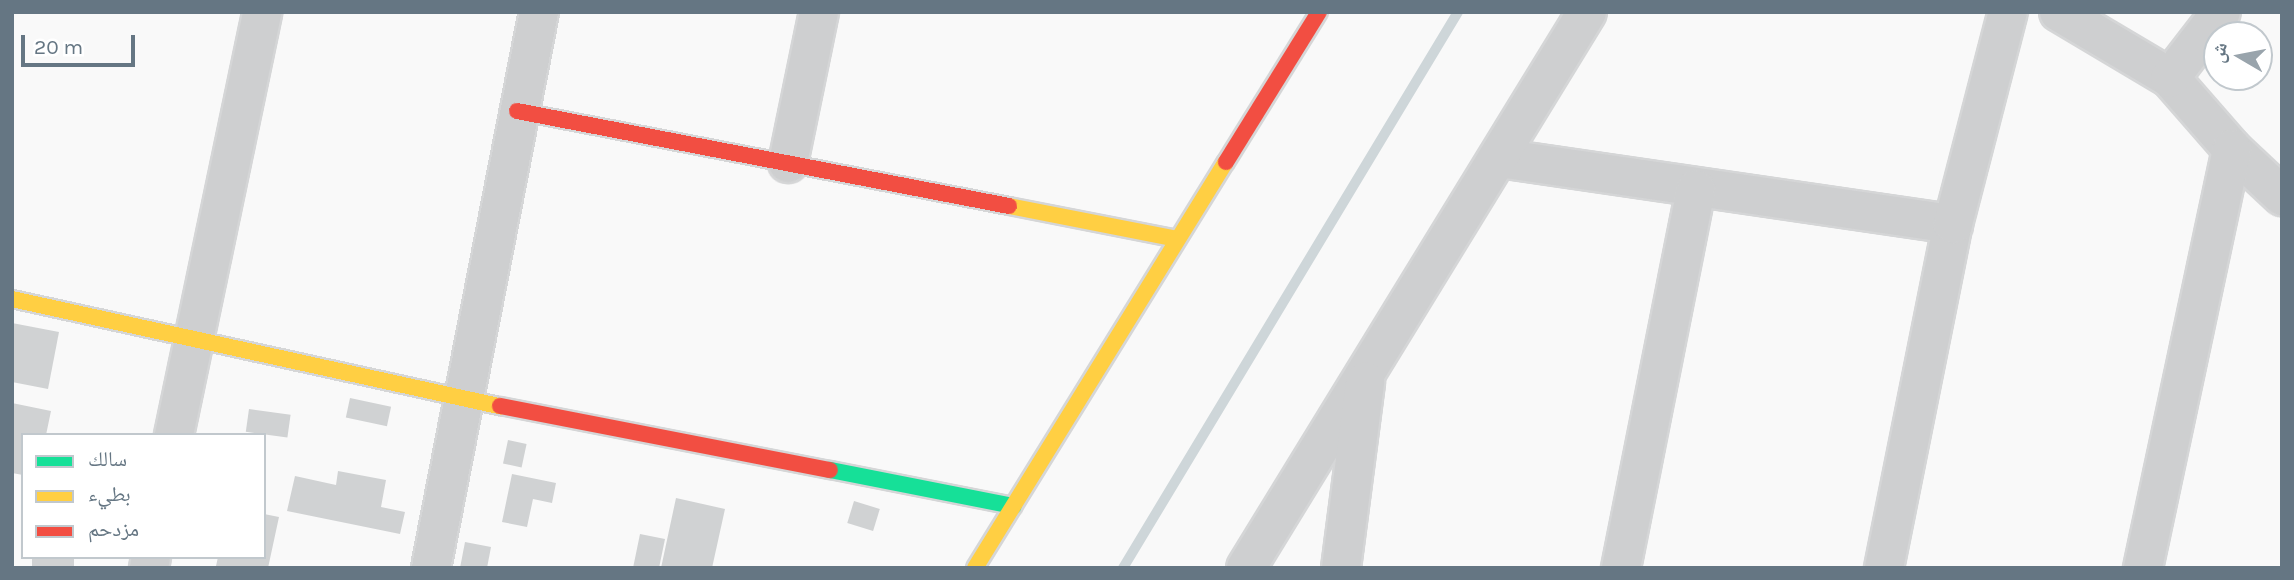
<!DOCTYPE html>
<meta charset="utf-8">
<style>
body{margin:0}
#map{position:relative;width:2294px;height:580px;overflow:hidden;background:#f9f9f9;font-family:Karla,"Noto Naskh Arabic",sans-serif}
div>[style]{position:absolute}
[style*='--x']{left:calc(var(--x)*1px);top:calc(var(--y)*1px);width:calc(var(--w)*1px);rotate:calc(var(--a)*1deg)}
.stream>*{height:10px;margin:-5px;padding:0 5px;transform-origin:5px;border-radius:5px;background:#ced6d9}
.building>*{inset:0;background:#d0d2d3;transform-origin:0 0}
.roads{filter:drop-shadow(2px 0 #d5d6d7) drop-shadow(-2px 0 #d5d6d7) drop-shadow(0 2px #d5d6d7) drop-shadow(0 -2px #d5d6d7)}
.street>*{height:38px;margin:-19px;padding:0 19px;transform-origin:19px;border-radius:19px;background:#cecfd0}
.fast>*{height:16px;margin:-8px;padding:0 8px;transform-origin:8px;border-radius:8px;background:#16e098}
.slow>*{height:16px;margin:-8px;padding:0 8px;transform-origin:8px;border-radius:8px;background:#ffcf43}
.jam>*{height:16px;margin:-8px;padding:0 8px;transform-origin:8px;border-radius:8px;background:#f24e42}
span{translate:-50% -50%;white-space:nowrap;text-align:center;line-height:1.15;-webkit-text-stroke:7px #fff;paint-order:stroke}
.frame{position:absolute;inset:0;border:14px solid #657683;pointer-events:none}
.legend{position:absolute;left:21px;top:433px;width:245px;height:126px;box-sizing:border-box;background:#fff;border:2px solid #c1c8cd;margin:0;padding:9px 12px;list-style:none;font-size:21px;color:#657683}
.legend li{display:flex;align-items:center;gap:14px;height:35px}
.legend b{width:35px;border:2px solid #c1c8cd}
.north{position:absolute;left:2203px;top:21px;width:70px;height:70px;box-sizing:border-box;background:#fff;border:2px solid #c1c8cd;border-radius:50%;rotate:280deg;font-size:19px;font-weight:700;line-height:28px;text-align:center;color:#657683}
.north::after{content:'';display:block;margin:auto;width:24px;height:32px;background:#99a4ac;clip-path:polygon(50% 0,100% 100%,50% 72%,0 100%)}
.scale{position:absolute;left:21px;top:35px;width:114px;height:32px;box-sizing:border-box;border:4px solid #657683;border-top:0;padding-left:9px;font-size:21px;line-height:24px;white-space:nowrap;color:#657683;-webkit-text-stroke:5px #fff;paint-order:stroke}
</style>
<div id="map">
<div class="stream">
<i style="--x:1123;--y:568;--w:649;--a:-58.93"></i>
</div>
<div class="building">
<i style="clip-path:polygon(12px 323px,59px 332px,48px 389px,12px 382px)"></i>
<i style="left:350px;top:398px;width:42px;height:20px;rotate:12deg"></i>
<i style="clip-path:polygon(12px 403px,51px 411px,46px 435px,23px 435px,23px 475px,12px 473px)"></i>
<i style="left:249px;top:409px;width:42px;height:23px;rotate:8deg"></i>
<i style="left:508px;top:440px;width:19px;height:24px;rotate:12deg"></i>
<i style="clip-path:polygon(338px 471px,386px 480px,381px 507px,405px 512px,400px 534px,287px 511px,295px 476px,336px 485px)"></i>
<i style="clip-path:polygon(512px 474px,556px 483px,552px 503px,533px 499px,527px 527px,502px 522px)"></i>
<i style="clip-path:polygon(676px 498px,725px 509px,712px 568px,661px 568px)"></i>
<i style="left:854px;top:501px;width:27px;height:23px;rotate:17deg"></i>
<i style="clip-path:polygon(264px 514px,279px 517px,268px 568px,216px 566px,218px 557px,264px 557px)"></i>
<i style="clip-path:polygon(640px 534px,665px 539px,659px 568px,633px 568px)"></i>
<i style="clip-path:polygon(465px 542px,491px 547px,487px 568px,460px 568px)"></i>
<i style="left:32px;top:557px;width:42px;height:11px"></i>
</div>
<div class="roads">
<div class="street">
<i style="--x:2059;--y:12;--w:129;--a:30.7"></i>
<i style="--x:2170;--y:78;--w:94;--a:48.9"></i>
<i style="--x:2232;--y:149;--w:69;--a:43.2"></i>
<i style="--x:2170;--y:78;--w:83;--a:-52.3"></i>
<i style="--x:1499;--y:158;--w:459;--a:8.3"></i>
<i style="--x:788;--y:163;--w:154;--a:-78.4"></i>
<i style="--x:174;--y:435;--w:432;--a:-78.2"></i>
<i style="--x:149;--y:568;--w:11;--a:-80"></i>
<i style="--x:431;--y:568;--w:566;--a:-79.01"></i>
<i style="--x:1246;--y:568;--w:652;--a:-58.48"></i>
<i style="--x:1341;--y:568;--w:188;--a:-82.6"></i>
<i style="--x:1621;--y:568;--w:386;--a:-78.8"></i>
<i style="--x:1884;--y:568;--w:351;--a:-78.7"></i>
<i style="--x:1953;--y:224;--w:219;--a:-75.5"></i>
<i style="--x:2143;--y:568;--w:428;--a:-78"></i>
</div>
<div class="fast">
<i style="--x:830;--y:470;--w:187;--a:11.1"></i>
</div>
<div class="slow">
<i style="--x:1009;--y:206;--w:171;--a:11.1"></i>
<i style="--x:12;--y:299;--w:500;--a:12.4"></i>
<i style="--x:975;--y:568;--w:477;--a:-58.3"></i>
</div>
<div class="jam">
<i style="--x:517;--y:111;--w:501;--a:10.93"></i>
<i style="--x:1226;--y:162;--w:176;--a:-58.2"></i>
<i style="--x:500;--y:406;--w:336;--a:11"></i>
</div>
</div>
<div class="frame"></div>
<ul class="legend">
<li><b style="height:9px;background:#16e098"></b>سالك</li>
<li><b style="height:9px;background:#ffcf43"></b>بطيء</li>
<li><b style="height:9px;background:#f24e42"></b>مزدحم</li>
</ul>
<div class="north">ش</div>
<div class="scale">20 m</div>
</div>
